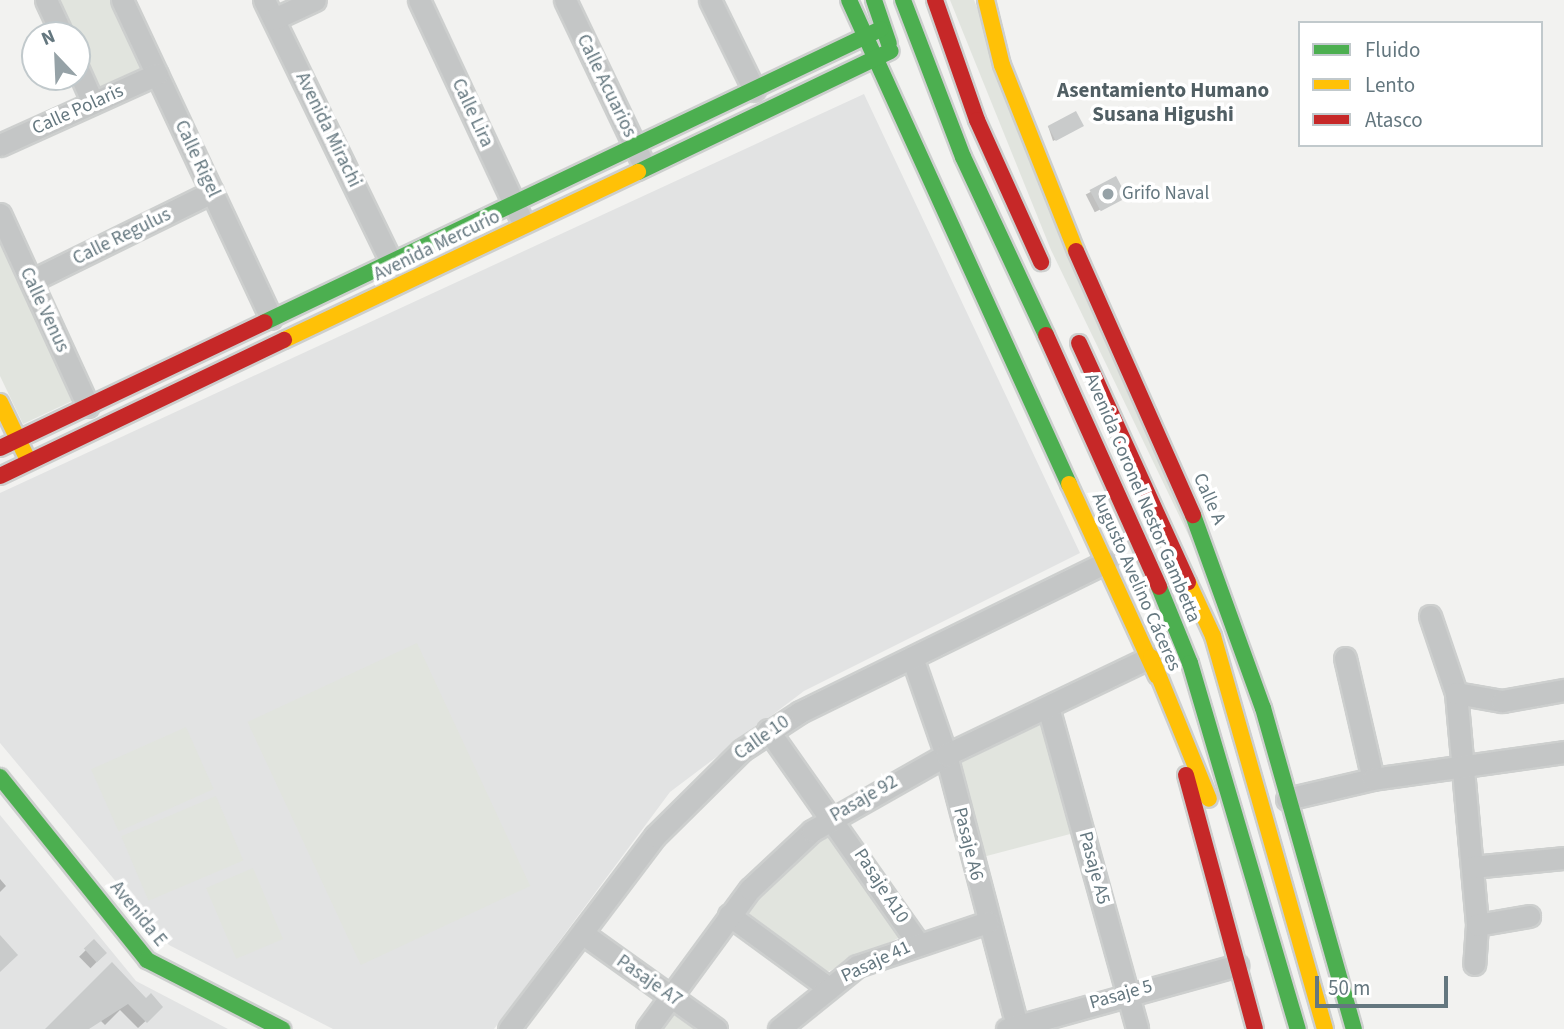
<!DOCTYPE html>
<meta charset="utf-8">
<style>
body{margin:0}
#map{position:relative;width:1564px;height:1029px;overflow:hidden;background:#f2f2f0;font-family:"Source Sans 3",sans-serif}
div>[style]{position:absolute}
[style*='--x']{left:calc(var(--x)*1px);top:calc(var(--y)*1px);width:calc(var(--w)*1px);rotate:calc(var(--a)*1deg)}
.built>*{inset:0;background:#e2e3e3}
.green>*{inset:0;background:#e1e4de;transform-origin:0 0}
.shadow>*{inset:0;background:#0003;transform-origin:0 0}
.building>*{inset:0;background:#c9cbcb;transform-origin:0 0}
.roads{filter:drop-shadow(2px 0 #cdcfce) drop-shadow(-2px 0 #cdcfce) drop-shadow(0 2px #cdcfce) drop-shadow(0 -2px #cdcfce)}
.street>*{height:21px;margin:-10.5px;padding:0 10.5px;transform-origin:10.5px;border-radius:10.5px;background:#c4c6c6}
.fast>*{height:16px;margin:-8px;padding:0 8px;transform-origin:8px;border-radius:8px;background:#4caf50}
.slow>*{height:16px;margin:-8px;padding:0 8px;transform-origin:8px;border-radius:8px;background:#ffc107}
.jam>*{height:16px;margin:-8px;padding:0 8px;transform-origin:8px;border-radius:8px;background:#c62828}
.dots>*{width:19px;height:19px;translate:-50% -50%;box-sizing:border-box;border:4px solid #fff;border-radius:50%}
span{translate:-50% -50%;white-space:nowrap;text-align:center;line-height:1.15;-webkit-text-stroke:7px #fff;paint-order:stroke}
.street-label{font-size:19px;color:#64777f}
.poi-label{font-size:19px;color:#64777f}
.left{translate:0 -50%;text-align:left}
.neighbourhood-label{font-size:21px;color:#515f64;font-weight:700}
.legend{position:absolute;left:1298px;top:21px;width:245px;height:126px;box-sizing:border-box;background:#fff;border:2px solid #c1c9cc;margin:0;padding:9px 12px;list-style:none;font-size:21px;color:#64777f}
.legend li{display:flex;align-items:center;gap:14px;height:35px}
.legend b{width:35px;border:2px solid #c1c9cc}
.north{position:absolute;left:21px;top:21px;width:70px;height:70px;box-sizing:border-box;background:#fff;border:2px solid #c1c9cc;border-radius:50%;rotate:337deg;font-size:19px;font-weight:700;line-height:28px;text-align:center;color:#64777f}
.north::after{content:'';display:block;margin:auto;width:24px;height:32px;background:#96a2a7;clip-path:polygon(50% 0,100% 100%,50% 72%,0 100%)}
.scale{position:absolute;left:1315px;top:976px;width:133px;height:32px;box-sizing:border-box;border:4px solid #64777f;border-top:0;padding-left:9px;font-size:21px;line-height:24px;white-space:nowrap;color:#64777f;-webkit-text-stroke:5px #fff;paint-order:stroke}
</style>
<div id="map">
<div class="built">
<i style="clip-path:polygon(864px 94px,1080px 553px,804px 691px,670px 792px,494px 1029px,333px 1029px,169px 945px,0 743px,0 493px)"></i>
<i style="clip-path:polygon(0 815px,136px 981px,228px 1029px,0 1029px)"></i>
</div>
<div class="green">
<i style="clip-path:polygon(51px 0,118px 0,151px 72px,94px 97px,77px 58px,77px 35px,67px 35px)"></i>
<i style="clip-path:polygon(950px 0,974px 0,1216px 592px,1051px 250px)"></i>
<i style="clip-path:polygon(0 241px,72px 401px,23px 424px,0 376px)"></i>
<i style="left:417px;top:643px;width:268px;height:187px;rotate:65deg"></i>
<i style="clip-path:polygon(1042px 714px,1074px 833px,979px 858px,953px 755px)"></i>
<i style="left:186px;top:727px;width:68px;height:104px;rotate:66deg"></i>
<i style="left:216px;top:796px;width:70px;height:103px;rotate:67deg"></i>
<i style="clip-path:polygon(831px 823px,907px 934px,825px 973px,743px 914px,777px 866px)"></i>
<i style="left:253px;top:868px;width:77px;height:51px;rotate:67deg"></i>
<i style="clip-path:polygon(672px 1007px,707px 1029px,655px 1029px)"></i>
</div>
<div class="shadow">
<i style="clip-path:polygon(1048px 126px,1080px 127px,1053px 141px)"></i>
<i style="left:1116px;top:179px;width:20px;height:34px;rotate:63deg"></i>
<i style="clip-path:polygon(0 879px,6px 886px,0 892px)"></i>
<i style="left:94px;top:942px;width:16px;height:21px;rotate:45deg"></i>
<i style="clip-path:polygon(112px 964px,146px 1000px,161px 1007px,138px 1028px,120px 1010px,105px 1025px,98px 1018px,87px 1029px,47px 1029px)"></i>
</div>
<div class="building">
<i style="left:1076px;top:111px;width:17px;height:32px;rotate:62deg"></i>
<i style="left:1116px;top:176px;width:24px;height:30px;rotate:62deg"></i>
<i style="clip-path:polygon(0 935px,18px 955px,0 972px)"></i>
<i style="left:94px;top:939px;width:19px;height:14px;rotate:47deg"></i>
<i style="clip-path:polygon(112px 962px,146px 998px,151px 993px,163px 1007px,147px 1023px,128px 1004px,89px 1029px,45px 1029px)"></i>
</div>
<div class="roads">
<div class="street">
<i style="--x:46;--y:0;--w:38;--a:65"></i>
<i style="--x:122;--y:0;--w:351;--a:64.9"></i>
<i style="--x:264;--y:0;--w:289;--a:64.1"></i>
<i style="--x:419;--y:0;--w:239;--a:65"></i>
<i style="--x:565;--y:0;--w:176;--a:64.5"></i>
<i style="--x:710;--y:0;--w:100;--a:63.9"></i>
<i style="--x:274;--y:19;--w:45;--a:-24.9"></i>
<i style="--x:77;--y:67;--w:39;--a:66"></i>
<i style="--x:0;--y:145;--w:172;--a:-24.3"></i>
<i style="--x:0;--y:214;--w:211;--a:65.4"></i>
<i style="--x:31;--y:281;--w:202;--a:-26.2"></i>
<i style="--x:1430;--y:616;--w:81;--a:71.3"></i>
<i style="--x:1456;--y:693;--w:233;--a:84.8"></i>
<i style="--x:1477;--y:925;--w:39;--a:94"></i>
<i style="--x:1345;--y:658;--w:124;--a:77"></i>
<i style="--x:913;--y:660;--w:101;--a:70.8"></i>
<i style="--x:946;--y:755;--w:283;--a:75.3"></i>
<i style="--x:1456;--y:693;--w:47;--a:9.9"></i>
<i style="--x:1502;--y:701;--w:63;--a:-10.1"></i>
<i style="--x:1048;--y:707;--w:334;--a:74.5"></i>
<i style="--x:768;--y:730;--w:259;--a:54.9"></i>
<i style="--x:1287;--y:799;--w:88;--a:-13.1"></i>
<i style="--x:1373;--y:779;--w:193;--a:-8"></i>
<i style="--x:1472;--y:867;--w:91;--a:-5.6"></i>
<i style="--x:729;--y:915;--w:120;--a:36.2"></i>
<i style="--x:1477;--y:925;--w:53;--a:-9.8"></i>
<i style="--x:582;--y:933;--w:165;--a:35.6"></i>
<i style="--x:509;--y:1029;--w:242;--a:-52.9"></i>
<i style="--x:655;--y:836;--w:122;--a:-44.7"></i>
<i style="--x:742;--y:750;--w:69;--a:-33.2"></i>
<i style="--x:800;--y:712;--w:341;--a:-26.1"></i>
<i style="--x:647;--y:1029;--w:174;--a:-53.7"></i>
<i style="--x:750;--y:889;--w:85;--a:-43.1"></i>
<i style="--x:812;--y:831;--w:154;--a:-29.6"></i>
<i style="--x:946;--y:755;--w:227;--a:-25.6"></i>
<i style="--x:779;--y:1029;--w:100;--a:-38.9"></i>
<i style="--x:857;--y:966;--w:138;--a:-18.6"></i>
<i style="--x:1007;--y:1029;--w:239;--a:-15.5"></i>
</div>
<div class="fast">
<i style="--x:849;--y:0;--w:532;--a:65.56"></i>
<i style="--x:874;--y:0;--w:46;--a:71.2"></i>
<i style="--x:903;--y:0;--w:168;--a:69.1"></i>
<i style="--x:963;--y:157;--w:196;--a:65"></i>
<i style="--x:638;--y:172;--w:280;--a:-25.6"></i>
<i style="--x:265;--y:322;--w:682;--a:-25.44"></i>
<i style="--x:1193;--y:515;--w:205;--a:70.1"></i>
<i style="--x:1263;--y:708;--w:334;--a:74.2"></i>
<i style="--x:1159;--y:587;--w:82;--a:67.8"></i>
<i style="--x:1190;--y:663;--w:382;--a:73.6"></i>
<i style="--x:0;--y:777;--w:235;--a:51.2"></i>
<i style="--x:147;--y:960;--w:152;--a:27.1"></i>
</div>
<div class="slow">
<i style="--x:986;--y:0;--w:67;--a:76.2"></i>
<i style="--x:1002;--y:65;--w:200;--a:68.3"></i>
<i style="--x:284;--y:340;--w:392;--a:-25.4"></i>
<i style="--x:0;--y:402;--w:60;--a:64.3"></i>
<i style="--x:1069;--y:484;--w:211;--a:65.4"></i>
<i style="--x:1188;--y:582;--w:60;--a:65.2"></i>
<i style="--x:1213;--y:636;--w:409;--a:74.1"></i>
<i style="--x:1151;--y:657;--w:153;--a:67.8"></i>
</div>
<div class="jam">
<i style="--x:935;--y:0;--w:127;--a:70.7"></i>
<i style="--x:977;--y:120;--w:156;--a:65.7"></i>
<i style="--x:1076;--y:251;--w:289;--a:66.1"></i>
<i style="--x:1046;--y:335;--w:276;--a:65.8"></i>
<i style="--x:1079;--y:343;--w:263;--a:65.5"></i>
<i style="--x:0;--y:448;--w:293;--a:-25.4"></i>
<i style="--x:0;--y:476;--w:315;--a:-25.6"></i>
<i style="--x:1186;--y:775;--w:263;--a:74.8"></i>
</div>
</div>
<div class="dots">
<i style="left:1108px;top:194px;background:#96a2a7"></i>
</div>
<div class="street-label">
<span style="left:606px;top:86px;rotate:64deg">Calle Acuarios</span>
<span style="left:78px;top:110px;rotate:-24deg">Calle Polaris</span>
<span style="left:472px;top:113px;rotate:65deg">Calle Lira</span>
<span style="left:328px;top:130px;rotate:64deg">Avenida Mirachi</span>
<span style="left:197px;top:159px;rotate:65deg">Calle Rigel</span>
<span style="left:122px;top:237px;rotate:-26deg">Calle Regulus</span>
<span style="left:437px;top:246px;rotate:-26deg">Avenida Mercurio</span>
<span style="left:44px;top:310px;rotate:65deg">Calle Venus</span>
<span style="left:1142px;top:498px;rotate:67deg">Avenida Coronel Nestor Gambetta</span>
<span style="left:1209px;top:499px;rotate:66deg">Calle A</span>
<span style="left:1136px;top:582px;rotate:66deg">Augusto Avelino Cáceres</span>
<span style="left:762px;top:738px;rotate:-35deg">Calle 10</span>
<span style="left:864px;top:799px;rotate:-30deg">Pasaje 92</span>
<span style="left:968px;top:844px;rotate:76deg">Pasaje A6</span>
<span style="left:1094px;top:868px;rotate:75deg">Pasaje A5</span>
<span style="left:881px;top:886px;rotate:57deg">Pasaje A10</span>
<span style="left:138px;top:914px;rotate:51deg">Avenida E</span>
<span style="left:876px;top:962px;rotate:-25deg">Pasaje 41</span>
<span style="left:649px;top:981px;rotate:35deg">Pasaje A7</span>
<span style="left:1121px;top:995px;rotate:-16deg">Pasaje 5</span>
</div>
<div class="poi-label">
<span class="left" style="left:1122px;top:194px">Grifo Naval</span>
</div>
<div class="neighbourhood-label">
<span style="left:1163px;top:102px">Asentamiento Humano<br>Susana Higushi</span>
</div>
<ul class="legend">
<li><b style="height:9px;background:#4caf50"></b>Fluido</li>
<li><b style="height:9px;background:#ffc107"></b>Lento</li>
<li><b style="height:9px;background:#c62828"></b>Atasco</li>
</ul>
<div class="north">N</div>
<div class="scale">50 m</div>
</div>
